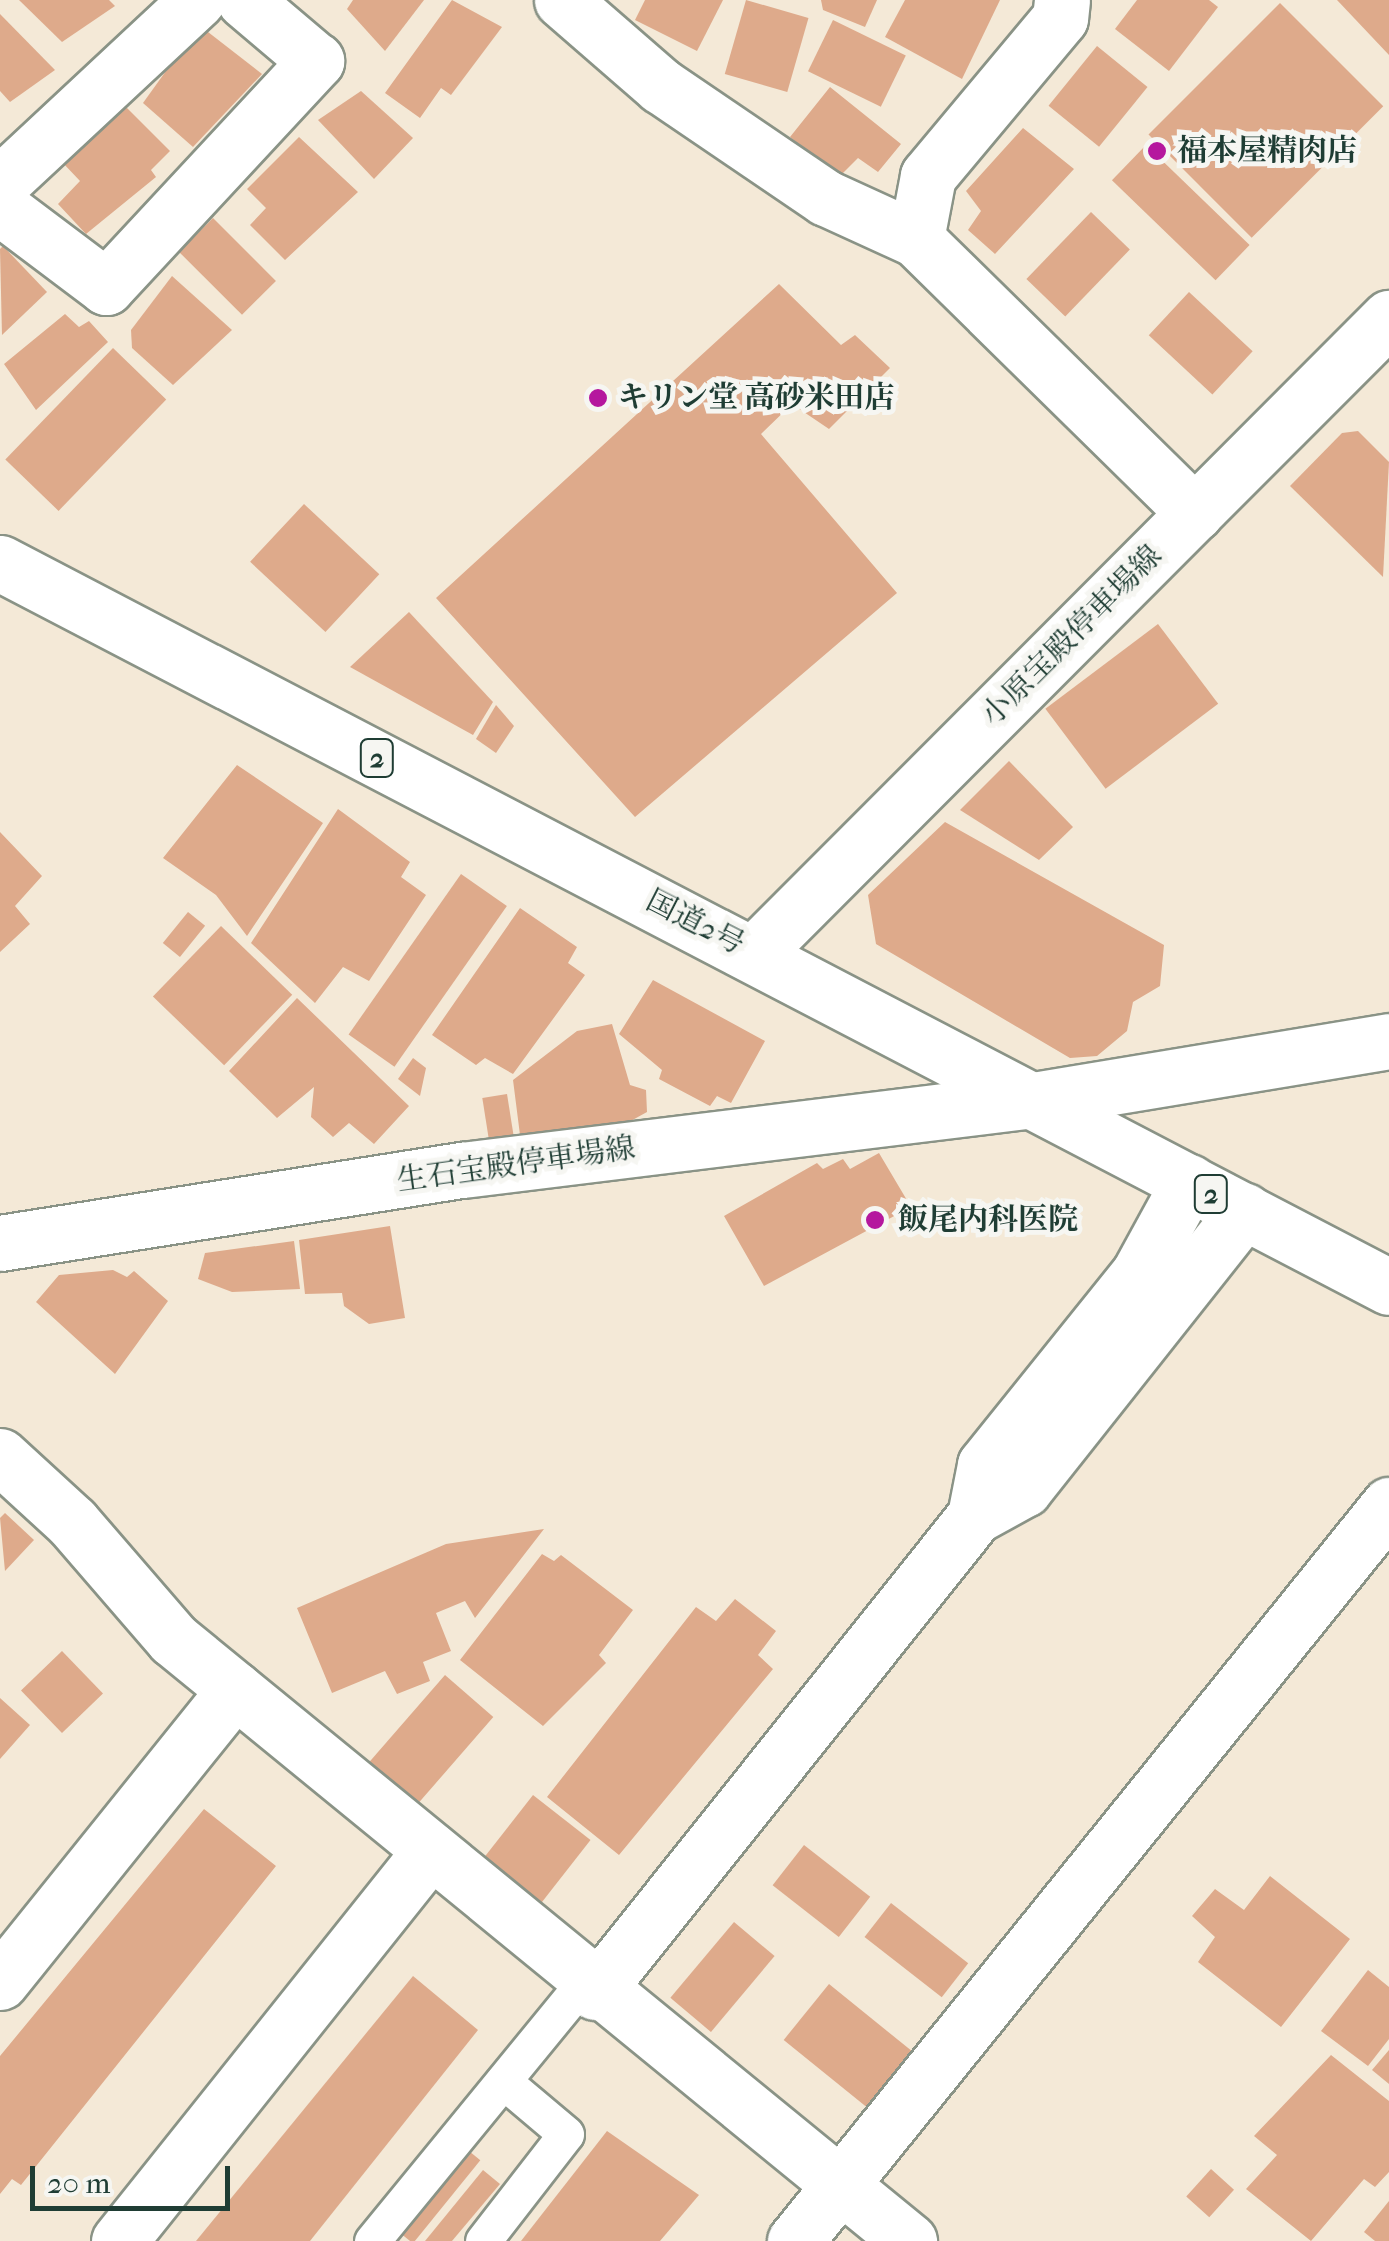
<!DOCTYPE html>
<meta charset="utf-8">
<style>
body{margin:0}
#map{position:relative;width:1389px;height:2241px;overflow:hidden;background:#f4e9d7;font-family:"IM FELL French Canon","Noto Serif JP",serif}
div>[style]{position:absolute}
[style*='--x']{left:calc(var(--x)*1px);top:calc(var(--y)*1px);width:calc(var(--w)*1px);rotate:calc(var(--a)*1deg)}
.building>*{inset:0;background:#deaa8b;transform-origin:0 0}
.roads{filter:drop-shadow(2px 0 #8a9386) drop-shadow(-2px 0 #8a9386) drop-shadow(0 2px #8a9386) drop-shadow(0 -2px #8a9386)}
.lane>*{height:35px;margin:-17.5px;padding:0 17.5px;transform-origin:17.5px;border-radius:17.5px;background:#fff}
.street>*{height:55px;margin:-27.5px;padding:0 27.5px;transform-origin:27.5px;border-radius:27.5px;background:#fff}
.secondary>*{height:55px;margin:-27.5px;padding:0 27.5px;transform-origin:27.5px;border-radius:27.5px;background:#fff}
.highway>*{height:55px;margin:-27.5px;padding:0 27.5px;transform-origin:27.5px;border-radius:27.5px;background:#fff}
.dots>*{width:28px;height:28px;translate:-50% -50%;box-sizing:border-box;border:5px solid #f6f6f2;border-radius:50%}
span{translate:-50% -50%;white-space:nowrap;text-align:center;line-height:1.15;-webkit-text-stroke:10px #f6f6f2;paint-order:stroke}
.shield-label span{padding:2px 8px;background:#f6f6f2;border:2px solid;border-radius:8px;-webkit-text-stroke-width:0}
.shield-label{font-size:28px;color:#1f3d34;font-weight:700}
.poi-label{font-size:30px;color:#1f3d34;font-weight:700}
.left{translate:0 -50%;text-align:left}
.street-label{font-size:30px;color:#1f3d34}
.scale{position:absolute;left:30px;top:2166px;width:200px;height:45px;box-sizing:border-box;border:5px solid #1f3d34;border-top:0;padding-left:12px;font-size:30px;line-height:35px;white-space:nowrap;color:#1f3d34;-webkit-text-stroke:8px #f6f6f2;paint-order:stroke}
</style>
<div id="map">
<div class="building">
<i style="clip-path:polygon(19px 0,109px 0,115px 6px,62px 42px)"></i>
<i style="clip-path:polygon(353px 0,424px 0,385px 51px,347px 9px)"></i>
<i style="clip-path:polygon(452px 0,502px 27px,451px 95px,441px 88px,420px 118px,385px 93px)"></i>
<i style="clip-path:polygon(645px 0,723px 0,697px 51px,635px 20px)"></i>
<i style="left:746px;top:0;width:65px;height:77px;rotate:16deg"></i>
<i style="clip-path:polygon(821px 0,877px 0,865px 27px,823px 10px)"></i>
<i style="clip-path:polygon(905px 0,1000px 0,962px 79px,885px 37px)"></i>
<i style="clip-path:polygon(1137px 0,1209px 0,1218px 7px,1169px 71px,1115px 29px)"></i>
<i style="clip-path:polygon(1337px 0,1389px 0,1389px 55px)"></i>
<i style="left:1280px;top:3px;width:146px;height:186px;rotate:45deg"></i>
<i style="clip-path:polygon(0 14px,55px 70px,10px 102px,0 91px)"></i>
<i style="left:833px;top:20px;width:81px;height:57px;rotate:26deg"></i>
<i style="clip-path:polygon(199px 25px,262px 74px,193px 147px,143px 103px)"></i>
<i style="left:1097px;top:46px;width:65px;height:77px;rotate:39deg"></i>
<i style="clip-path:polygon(830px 87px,901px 144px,878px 172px,858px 158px,839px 177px,790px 137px)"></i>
<i style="clip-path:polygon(361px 91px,413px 138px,374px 179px,318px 120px)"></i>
<i style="clip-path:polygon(124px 105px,170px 151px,151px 170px,156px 177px,86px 234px,58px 204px,80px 181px,62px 162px)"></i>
<i style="clip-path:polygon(1023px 128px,1074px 169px,995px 254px,968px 230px,981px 211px,966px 191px)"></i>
<i style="clip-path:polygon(299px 137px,358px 192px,285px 260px,250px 225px,266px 208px,247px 189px)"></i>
<i style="left:1146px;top:145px;width:144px;height:49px;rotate:44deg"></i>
<i style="left:1091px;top:212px;width:54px;height:93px;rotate:44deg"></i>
<i style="left:213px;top:218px;width:89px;height:48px;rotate:45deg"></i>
<i style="clip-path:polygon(3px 246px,47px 292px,2px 335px,0 249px)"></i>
<i style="clip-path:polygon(172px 276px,232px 330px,173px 385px,132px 348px,131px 330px)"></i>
<i style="clip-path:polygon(779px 284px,841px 345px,855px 335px,890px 368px,829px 429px,792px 404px,761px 434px,897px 593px,635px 817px,436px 598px)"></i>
<i style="left:1189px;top:292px;width:87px;height:59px;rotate:43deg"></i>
<i style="clip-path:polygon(65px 314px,79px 327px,89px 321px,108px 342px,36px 410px,4px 364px)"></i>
<i style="left:113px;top:348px;width:74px;height:155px;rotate:44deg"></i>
<i style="clip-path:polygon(1358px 431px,1389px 462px,1383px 577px,1290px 486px,1342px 433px)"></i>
<i style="left:304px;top:504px;width:103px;height:79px;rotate:43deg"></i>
<i style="clip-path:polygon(409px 612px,493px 702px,473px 735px,350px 667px)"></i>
<i style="left:1158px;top:624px;width:100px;height:141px;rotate:53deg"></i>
<i style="clip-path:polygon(496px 705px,514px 726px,496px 753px,476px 739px)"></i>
<i style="clip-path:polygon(1009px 761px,1073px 827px,1039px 860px,960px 810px)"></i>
<i style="clip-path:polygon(237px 765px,323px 823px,247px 936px,216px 895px,163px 858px)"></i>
<i style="clip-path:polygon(338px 809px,410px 862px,401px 877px,426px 895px,369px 981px,343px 967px,315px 1003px,251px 943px)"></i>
<i style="clip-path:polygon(945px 822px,1164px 945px,1160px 986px,1133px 1002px,1127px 1031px,1097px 1056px,1070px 1058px,876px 944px,868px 895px)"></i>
<i style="clip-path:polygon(0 832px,42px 876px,15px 906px,30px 924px,0 952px)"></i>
<i style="left:461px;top:874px;width:56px;height:196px;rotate:35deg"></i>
<i style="clip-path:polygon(520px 908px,577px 947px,568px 963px,585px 975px,513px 1074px,485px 1058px,476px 1065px,432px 1035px)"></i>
<i style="left:188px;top:912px;width:22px;height:40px;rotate:39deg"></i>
<i style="left:221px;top:926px;width:99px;height:98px;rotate:44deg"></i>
<i style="clip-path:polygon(653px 980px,765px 1041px,731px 1103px,717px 1096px,710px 1106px,659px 1079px,662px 1070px,619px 1034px)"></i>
<i style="clip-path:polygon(297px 998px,409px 1106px,374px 1144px,349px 1123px,333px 1137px,311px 1117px,314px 1087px,277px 1118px,229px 1071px)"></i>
<i style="clip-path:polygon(612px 1024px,630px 1085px,646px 1090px,647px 1112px,627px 1123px,520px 1135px,513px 1080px,577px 1031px)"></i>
<i style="clip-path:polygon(413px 1058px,426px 1068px,420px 1096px,398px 1079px)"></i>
<i style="left:507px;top:1094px;width:43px;height:25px;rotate:81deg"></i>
<i style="clip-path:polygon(879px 1153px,911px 1207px,764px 1286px,724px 1216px,817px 1163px,823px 1169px,843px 1159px,850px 1169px)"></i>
<i style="clip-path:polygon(390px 1226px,405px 1318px,369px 1324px,344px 1306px,342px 1293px,305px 1294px,299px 1240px)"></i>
<i style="clip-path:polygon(294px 1241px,300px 1289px,232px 1292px,198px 1279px,205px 1253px)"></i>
<i style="clip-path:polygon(113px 1270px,127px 1277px,134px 1271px,168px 1301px,115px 1374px,36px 1302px,59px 1275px)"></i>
<i style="clip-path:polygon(5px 1513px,34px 1540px,5px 1571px,0 1518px)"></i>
<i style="clip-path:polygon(544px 1529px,475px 1618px,465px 1601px,436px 1613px,451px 1651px,423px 1662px,430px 1681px,397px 1694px,385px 1671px,332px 1693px,297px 1608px,446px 1544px)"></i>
<i style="clip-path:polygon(542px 1554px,554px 1561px,561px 1555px,633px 1610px,599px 1655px,606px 1663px,543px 1726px,460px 1660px)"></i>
<i style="clip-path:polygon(735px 1599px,776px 1631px,758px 1655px,773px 1669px,619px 1855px,547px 1797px,696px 1607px,716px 1621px)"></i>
<i style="left:62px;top:1651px;width:59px;height:57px;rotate:46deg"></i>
<i style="left:445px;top:1675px;width:64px;height:117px;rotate:41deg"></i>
<i style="clip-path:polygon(0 1698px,30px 1725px,0 1759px)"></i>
<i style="left:533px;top:1795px;width:73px;height:82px;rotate:38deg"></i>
<i style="clip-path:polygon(204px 1809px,276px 1866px,21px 2185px,12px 2179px,0 2194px,0 2056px)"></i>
<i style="left:804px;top:1845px;width:84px;height:51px;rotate:38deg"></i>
<i style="clip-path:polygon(1270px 1876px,1350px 1939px,1281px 2027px,1198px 1962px,1215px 1937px,1192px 1916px,1215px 1889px,1244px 1910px)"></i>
<i style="left:891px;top:1903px;width:98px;height:43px;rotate:38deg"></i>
<i style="left:734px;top:1922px;width:53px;height:99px;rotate:40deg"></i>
<i style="clip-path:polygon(1368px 1970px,1389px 1987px,1389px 2039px,1368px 2066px,1321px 2031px)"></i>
<i style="clip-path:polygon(413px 1976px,478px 2030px,310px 2241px,196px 2241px)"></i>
<i style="left:829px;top:1984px;width:111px;height:72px;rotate:39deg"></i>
<i style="clip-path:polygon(1389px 2050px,1389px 2084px,1372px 2070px)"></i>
<i style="clip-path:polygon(1331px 2055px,1389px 2101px,1389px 2172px,1375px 2187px,1364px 2179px,1311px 2241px,1246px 2189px,1277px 2155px,1254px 2136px)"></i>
<i style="clip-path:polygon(607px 2131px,699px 2195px,660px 2241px,521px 2241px)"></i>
<i style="left:464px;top:2147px;width:21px;height:107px;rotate:39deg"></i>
<i style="left:1211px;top:2169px;width:31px;height:37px;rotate:42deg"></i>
<i style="clip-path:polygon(483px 2170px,500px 2184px,452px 2241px,425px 2241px)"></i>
<i style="clip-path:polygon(1389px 2201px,1389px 2241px,1375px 2241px,1364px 2232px)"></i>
</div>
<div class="roads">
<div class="lane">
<i style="--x:372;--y:2241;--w:333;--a:-50.7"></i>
<i style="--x:483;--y:2241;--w:135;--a:-52.2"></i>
<i style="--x:566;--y:2134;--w:82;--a:-139.9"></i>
</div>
<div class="street">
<i style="--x:562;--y:0;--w:131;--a:41"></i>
<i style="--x:661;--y:86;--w:199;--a:34.2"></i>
<i style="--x:826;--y:198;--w:99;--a:24.5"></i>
<i style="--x:1062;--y:0;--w:18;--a:96"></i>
<i style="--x:1060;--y:18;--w:206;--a:129.9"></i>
<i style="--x:928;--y:176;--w:64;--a:100.8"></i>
<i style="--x:916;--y:239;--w:391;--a:44.5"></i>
<i style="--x:0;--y:184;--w:270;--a:-43"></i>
<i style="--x:0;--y:207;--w:133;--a:37"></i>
<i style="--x:106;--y:287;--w:309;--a:-47.1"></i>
<i style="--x:316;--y:61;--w:94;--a:-139.7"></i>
<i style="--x:1034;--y:1100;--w:360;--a:-9.4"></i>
<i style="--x:0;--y:1456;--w:98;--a:42.5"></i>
<i style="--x:72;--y:1522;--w:155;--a:49.2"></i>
<i style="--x:173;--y:1639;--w:951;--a:39.28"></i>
<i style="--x:975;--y:1516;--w:52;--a:-78.9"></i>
<i style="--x:985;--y:1465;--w:244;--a:-51.2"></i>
<i style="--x:1138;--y:1275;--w:106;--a:-61.3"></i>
<i style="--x:0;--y:1982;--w:375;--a:-51.2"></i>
<i style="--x:595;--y:1992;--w:609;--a:-51.4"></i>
<i style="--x:975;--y:1516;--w:56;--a:-28.9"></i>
<i style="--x:1024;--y:1489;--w:355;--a:-51.6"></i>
<i style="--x:119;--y:2241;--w:500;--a:-51.41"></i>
<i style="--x:795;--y:2241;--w:946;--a:-51.09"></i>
</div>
<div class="secondary">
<i style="--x:754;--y:954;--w:899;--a:-45.05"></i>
<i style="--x:0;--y:1243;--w:468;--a:-9"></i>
<i style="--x:462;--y:1170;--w:576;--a:-6.98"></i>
</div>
<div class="highway">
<i style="--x:0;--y:563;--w:1566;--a:27.53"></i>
</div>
</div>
<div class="dots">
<i style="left:1157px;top:151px;background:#b5179e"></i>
<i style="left:598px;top:398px;background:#b5179e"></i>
<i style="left:875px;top:1220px;background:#b5179e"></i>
</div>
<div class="shield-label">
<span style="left:377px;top:758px">2</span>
<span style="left:1211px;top:1194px">2</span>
</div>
<div class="poi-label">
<span class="left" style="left:1177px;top:151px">福本屋精肉店</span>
<span class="left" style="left:618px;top:398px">キリン堂 高砂米田店</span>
<span class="left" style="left:898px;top:1220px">飯尾内科医院</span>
</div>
<div class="street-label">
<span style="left:1072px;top:636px;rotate:-45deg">小原宝殿停車場線</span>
<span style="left:695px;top:923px;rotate:27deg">国道2号</span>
<span style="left:516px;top:1165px;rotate:-8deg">生石宝殿停車場線</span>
</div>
<div class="scale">20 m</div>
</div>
